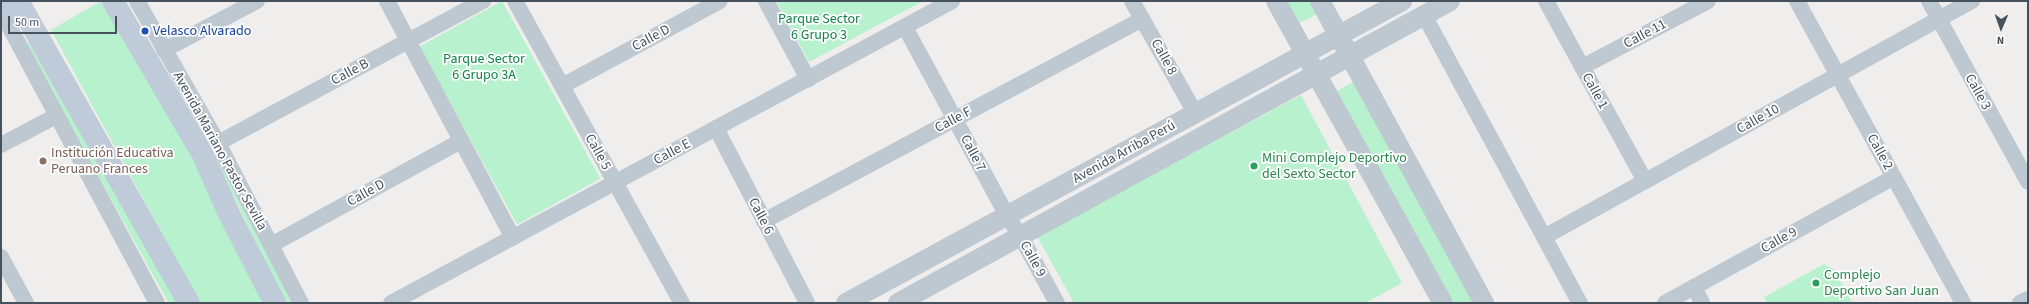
<!DOCTYPE html>
<meta charset="utf-8">
<style>
body{margin:0}
#map{position:relative;width:2029px;height:304px;overflow:hidden;background:#f0eded;font-family:"Source Sans 3",sans-serif}
div>[style]{position:absolute}
[style*='--x']{left:calc(var(--x)*1px);top:calc(var(--y)*1px);width:calc(var(--w)*1px);rotate:calc(var(--a)*1deg)}
.green>*{inset:0;background:#b8f1ce;transform-origin:0 0}
.minor>*{height:16px;margin:-8px;padding:0 8px;transform-origin:8px;border-radius:8px;background:#bdc8d1}
.tertiary>*{height:20px;margin:-10px;padding:0 10px;transform-origin:10px;border-radius:10px;background:#bdc8d1}
.secondary>*{height:22px;margin:-11px;padding:0 11px;transform-origin:11px;border-radius:11px;background:#bfcbd8}
.dots>*{width:11px;height:11px;translate:-50% -50%;box-sizing:border-box;border:2px solid #fff;border-radius:50%}
span{translate:-50% -50%;white-space:nowrap;text-align:center;line-height:1.15;-webkit-text-stroke:3.5px #fff;paint-order:stroke}
.park-label{font-size:14px;color:#128149}
.transit-label{font-size:14px;color:#164399}
.left{translate:0 -50%;text-align:left}
.street-label{font-size:14px;color:#45515c}
.education-label{font-size:14px;color:#785e54}
.leisure-label{font-size:14px;color:#27864d}
.frame{position:absolute;inset:0;border:2px solid #45515c;pointer-events:none}
.north{position:absolute;left:1981px;top:8px;width:40px;height:40px;-webkit-text-stroke:3px #fff;paint-order:stroke;rotate:182deg;font-size:11px;font-weight:700;line-height:16px;text-align:center;color:#45515c}
.north::after{content:'';display:block;margin:auto;width:14px;height:18px;background:#45515c;clip-path:polygon(50% 0,100% 100%,50% 72%,0 100%)}
.scale{position:absolute;left:8px;top:16px;width:109px;height:18px;box-sizing:border-box;border:2px solid #45515c;border-top:0;padding-left:5px;font-size:12px;line-height:14px;white-space:nowrap;color:#45515c;-webkit-text-stroke:3px #fff;paint-order:stroke}
</style>
<div id="map">
<div class="green">
<i style="clip-path:polygon(101px 1px,107px 1px,128px 34px,267px 303px,200px 303px,51px 30px)"></i>
<i style="left:502px;top:1px;width:203px;height:95px;rotate:61deg"></i>
<i style="clip-path:polygon(776px 1px,923px 1px,809px 62px)"></i>
<i style="clip-path:polygon(1285px 1px,1310px 1px,1317px 14px,1298px 24px)"></i>
<i style="left:36px;top:39px;width:301px;height:12px;rotate:61deg"></i>
<i style="left:1353px;top:82px;width:251px;height:19px;rotate:61deg"></i>
<i style="clip-path:polygon(1301px 95px,1402px 283px,1365px 303px,1074px 303px,1037px 236px)"></i>
<i style="clip-path:polygon(203px 134px,244px 208px,294px 303px,286px 303px)"></i>
<i style="clip-path:polygon(1824px 264px,1834px 269px,1852px 303px,1767px 303px,1764px 297px)"></i>
</div>
<div class="minor">
<i style="--x:137;--y:1;--w:163;--a:60.3"></i>
<i style="--x:218;--y:143;--w:180;--a:62.6"></i>
<i style="--x:387;--y:1;--w:268;--a:62"></i>
<i style="--x:515;--y:1;--w:345;--a:61.1"></i>
<i style="--x:766;--y:1;--w:89;--a:61.7"></i>
<i style="--x:1132;--y:1;--w:129;--a:60.6"></i>
<i style="--x:1546;--y:1;--w:205;--a:61.2"></i>
<i style="--x:1797;--y:1;--w:345;--a:61.2"></i>
<i style="--x:1929;--y:1;--w:206;--a:61.3"></i>
<i style="--x:1;--y:11;--w:331;--a:61.9"></i>
<i style="--x:1424;--y:15;--w:328;--a:61.6"></i>
<i style="--x:905;--y:27;--w:215;--a:61.6"></i>
<i style="--x:1007;--y:216;--w:25;--a:56"></i>
<i style="--x:1021;--y:237;--w:75;--a:61.4"></i>
<i style="--x:164;--y:50;--w:105;--a:-27.8"></i>
<i style="--x:1582;--y:67;--w:142;--a:-27.6"></i>
<i style="--x:562;--y:86;--w:179;--a:-28.3"></i>
<i style="--x:716;--y:128;--w:197;--a:62.5"></i>
<i style="--x:218;--y:143;--w:301;--a:-28.2"></i>
<i style="--x:1;--y:145;--w:62;--a:-27.8"></i>
<i style="--x:764;--y:221;--w:429;--a:-28.1"></i>
<i style="--x:1544;--y:237;--w:489;--a:-28.9"></i>
<i style="--x:271;--y:245;--w:217;--a:-28.7"></i>
<i style="--x:1;--y:257;--w:52;--a:61.5"></i>
<i style="--x:1694;--y:287;--w:18;--a:63"></i>
<i style="--x:391;--y:303;--w:637;--a:-28.29"></i>
<i style="--x:1665;--y:303;--w:261;--a:-28.8"></i>
<i style="--x:2020;--y:303;--w:9;--a:-27"></i>
</div>
<div class="tertiary">
<i style="--x:1276;--y:1;--w:345;--a:61.1"></i>
<i style="--x:1320;--y:1;--w:344;--a:61.5"></i>
<i style="--x:846;--y:303;--w:633;--a:-28.51"></i>
<i style="--x:898;--y:303;--w:629;--a:-28.68"></i>
</div>
<div class="secondary">
<i style="--x:18;--y:1;--w:347;--a:60.5"></i>
<i style="--x:113;--y:1;--w:178;--a:59.7"></i>
<i style="--x:203;--y:155;--w:64;--a:66.2"></i>
<i style="--x:229;--y:214;--w:100;--a:62.7"></i>
<i style="--x:1;--y:11;--w:21;--a:-28"></i>
</div>
<div class="dots">
<i style="left:145px;top:31px;background:#1a4fb4"></i>
<i style="left:43px;top:161px;background:#8d6e63"></i>
<i style="left:1254px;top:166px;background:#2e9e5b"></i>
<i style="left:1816px;top:283px;background:#2e9e5b"></i>
</div>
<div class="park-label">
<span style="left:819px;top:27px">Parque Sector<br>6 Grupo 3</span>
<span style="left:484px;top:67px">Parque Sector<br>6 Grupo 3A</span>
</div>
<div class="transit-label">
<span class="left" style="left:153px;top:31px">Velasco Alvarado</span>
</div>
<div class="street-label">
<span style="left:1645px;top:34px;rotate:-28deg">Calle 11</span>
<span style="left:651px;top:38px;rotate:-28deg">Calle D</span>
<span style="left:1164px;top:57px;rotate:61deg">Calle 8</span>
<span style="left:350px;top:72px;rotate:-28deg">Calle B</span>
<span style="left:1595px;top:91px;rotate:61deg">Calle 1</span>
<span style="left:1978px;top:92px;rotate:61deg">Calle 3</span>
<span style="left:1758px;top:119px;rotate:-29deg">Calle 10</span>
<span style="left:953px;top:120px;rotate:-28deg">Calle F</span>
<span style="left:220px;top:151px;rotate:61deg">Avenida Mariano Pastor Sevilla</span>
<span style="left:598px;top:152px;rotate:61deg">Calle 5</span>
<span style="left:672px;top:152px;rotate:-28deg">Calle E</span>
<span style="left:1124px;top:152px;rotate:-29deg">Avenida Arriba Perú</span>
<span style="left:1880px;top:152px;rotate:61deg">Calle 2</span>
<span style="left:973px;top:153px;rotate:62deg">Calle 7</span>
<span style="left:366px;top:193px;rotate:-29deg">Calle D</span>
<span style="left:761px;top:216px;rotate:62deg">Calle 6</span>
<span style="left:1779px;top:240px;rotate:-29deg">Calle 9</span>
<span style="left:1033px;top:259px;rotate:61deg">Calle 9</span>
</div>
<div class="education-label">
<span class="left" style="left:51px;top:161px">Institución Educativa<br>Peruano Frances</span>
</div>
<div class="leisure-label">
<span class="left" style="left:1262px;top:166px">Mini Complejo Deportivo<br>del Sexto Sector</span>
<span class="left" style="left:1824px;top:283px">Complejo<br>Deportivo San Juan</span>
</div>
<div class="frame"></div>
<div class="north">N</div>
<div class="scale">50 m</div>
</div>
